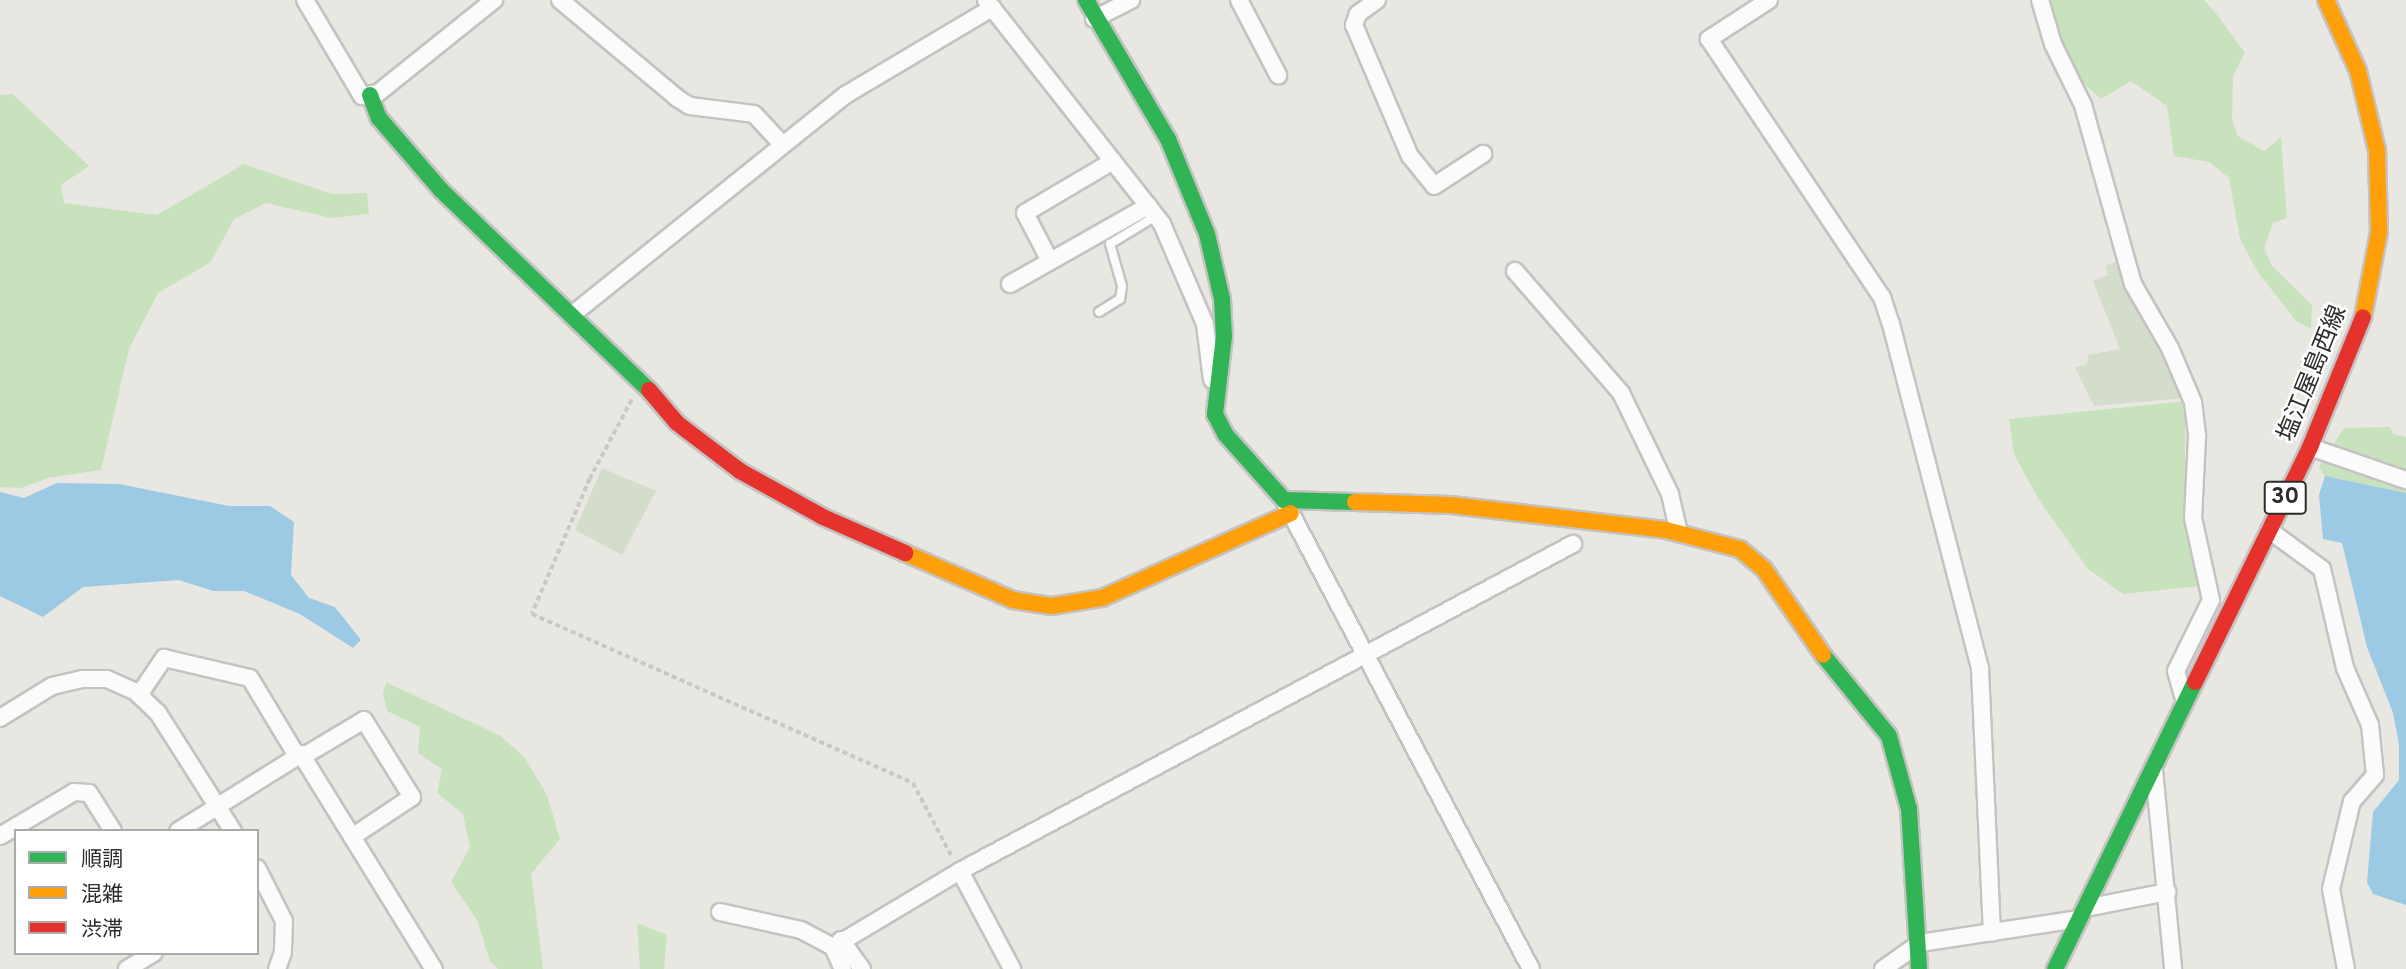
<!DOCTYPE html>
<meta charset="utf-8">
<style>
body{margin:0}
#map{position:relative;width:2406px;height:969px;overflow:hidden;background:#e9e7e2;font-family:Overpass,"Noto Sans JP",sans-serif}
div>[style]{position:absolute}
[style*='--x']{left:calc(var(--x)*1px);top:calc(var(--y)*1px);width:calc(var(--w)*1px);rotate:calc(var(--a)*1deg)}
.green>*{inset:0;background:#c9e2be}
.cemetery>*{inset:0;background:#d4ddcb}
.water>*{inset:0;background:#9ccae4}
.path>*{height:3.5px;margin-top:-1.75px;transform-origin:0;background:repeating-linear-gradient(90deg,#c8c8c7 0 5px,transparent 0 8.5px)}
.roads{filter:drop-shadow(2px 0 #c4c3c2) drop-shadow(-2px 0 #c4c3c2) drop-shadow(0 2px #c4c3c2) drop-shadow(0 -2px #c4c3c2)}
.lane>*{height:8px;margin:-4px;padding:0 4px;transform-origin:4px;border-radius:4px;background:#fcfbfb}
.street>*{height:16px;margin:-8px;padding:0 8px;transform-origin:8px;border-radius:8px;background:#fcfbfb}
.fast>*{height:16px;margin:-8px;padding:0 8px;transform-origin:8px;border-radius:8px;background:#30b455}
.slow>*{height:16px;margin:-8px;padding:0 8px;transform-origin:8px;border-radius:8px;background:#ff9f0a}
.jam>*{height:16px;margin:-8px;padding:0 8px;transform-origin:8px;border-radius:8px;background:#e5322d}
span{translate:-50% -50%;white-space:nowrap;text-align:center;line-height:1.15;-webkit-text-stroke:5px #fff;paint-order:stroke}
.shield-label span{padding:2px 5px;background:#fff;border:2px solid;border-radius:5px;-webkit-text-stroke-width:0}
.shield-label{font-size:23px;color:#2c2c2c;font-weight:700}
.street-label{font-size:24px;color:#2c2c2c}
.legend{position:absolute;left:14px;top:829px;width:245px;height:126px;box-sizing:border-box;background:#fff;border:2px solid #ababab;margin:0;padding:9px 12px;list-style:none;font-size:21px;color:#2c2c2c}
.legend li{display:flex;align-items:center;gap:14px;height:35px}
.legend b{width:35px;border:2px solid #ababab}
</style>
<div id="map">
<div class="green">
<i style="clip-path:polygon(2049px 0,2204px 0,2215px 12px,2245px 53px,2233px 76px,2232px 120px,2238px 136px,2264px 151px,2281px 137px,2287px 218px,2273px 223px,2264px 248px,2272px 266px,2312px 305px,2311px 329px,2296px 321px,2257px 271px,2240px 239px,2229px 178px,2209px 162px,2174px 156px,2167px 106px,2131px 81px,2101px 99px,2084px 84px,2056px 39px)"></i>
<i style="clip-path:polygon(13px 94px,89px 166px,61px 185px,64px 203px,157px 215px,244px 164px,332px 194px,367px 193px,369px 214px,331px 218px,266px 203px,234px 219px,211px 262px,158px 293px,129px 349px,101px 470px,48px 478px,21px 488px,0 487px,0 95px)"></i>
<i style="clip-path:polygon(2185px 401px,2185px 517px,2201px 586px,2123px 594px,2088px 569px,2039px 500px,2014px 454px,2009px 419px)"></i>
<i style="clip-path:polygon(2390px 427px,2393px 434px,2406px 437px,2406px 493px,2325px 476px,2319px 467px,2344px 428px)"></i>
<i style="clip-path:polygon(386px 682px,501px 736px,525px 758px,547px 795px,560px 839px,531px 874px,543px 969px,498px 969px,490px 961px,477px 920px,451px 882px,470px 847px,463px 814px,437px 793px,442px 769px,418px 753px,420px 727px,387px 711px,383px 694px)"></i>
<i style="clip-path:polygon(637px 923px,667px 935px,664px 969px,640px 969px)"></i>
</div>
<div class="cemetery">
<i style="clip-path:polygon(2119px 260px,2166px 353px,2185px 398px,2094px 406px,2075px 367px,2087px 364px,2088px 355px,2120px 349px,2093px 281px,2108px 275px,2105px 266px)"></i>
<i style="clip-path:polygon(602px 468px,656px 491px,622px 555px,575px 530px)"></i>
</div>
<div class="water">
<i style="clip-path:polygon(2325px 476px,2406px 493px,2406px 905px,2373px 894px,2367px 882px,2373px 812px,2399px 780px,2399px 744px,2393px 713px,2367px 647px,2342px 543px,2323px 539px,2319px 495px)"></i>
<i style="clip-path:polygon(57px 483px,119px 484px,229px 506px,270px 506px,294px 522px,291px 575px,309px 598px,335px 607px,361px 640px,353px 648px,300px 614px,244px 591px,213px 591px,179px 580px,83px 587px,43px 617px,0 596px,0 492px,24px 498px)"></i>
</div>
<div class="path">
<i style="--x:632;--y:400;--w:89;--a:118"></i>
<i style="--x:590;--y:479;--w:147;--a:113.2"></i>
<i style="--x:532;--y:614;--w:417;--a:23.9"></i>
<i style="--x:913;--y:783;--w:84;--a:62.2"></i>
</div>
<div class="roads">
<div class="lane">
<i style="--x:1099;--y:312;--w:25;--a:-32"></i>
<i style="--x:1120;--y:299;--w:13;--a:-81"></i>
<i style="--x:1122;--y:286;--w:44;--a:-105.9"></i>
<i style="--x:1110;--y:244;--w:54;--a:-31.3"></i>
</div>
<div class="street">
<i style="--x:305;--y:0;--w:112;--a:59.3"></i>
<i style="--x:362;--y:96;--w:16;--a:-11"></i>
<i style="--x:378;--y:93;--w:149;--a:-38.7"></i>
<i style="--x:560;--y:0;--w:153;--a:39.9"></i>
<i style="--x:677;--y:98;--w:15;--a:32"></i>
<i style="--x:690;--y:106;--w:64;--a:7.1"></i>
<i style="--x:754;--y:114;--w:41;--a:47"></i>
<i style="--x:986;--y:0;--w:285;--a:51.8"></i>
<i style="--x:1162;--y:224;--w:109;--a:66.7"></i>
<i style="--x:1205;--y:324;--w:56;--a:82.9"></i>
<i style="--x:1239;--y:0;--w:85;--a:62.5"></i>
<i style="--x:1377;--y:0;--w:24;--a:144"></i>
<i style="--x:1358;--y:14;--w:12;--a:110"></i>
<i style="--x:1354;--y:25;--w:142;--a:66.9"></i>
<i style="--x:1410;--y:156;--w:38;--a:51"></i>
<i style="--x:1434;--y:186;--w:59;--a:-33.1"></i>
<i style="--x:1769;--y:0;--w:72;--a:147"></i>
<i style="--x:1709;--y:39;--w:311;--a:56.2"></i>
<i style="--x:1882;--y:297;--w:28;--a:72"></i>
<i style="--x:1891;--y:324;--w:356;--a:75.5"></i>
<i style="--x:1980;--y:669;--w:264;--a:87.4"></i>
<i style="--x:2040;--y:0;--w:46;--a:73.5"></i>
<i style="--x:2053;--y:44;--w:68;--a:63.8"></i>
<i style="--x:2083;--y:105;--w:186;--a:74.4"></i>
<i style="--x:2133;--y:284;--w:74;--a:60"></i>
<i style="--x:2170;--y:348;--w:59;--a:66.9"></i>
<i style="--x:2193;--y:402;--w:35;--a:83"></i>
<i style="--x:2197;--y:437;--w:81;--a:92.8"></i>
<i style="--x:2193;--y:518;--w:84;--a:77.6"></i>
<i style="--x:2211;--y:600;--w:79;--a:116.2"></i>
<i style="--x:2176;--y:671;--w:32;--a:74"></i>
<i style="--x:1094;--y:19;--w:42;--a:-27.2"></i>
<i style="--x:1050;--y:261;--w:54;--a:-117.5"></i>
<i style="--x:1025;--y:213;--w:102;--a:-30.6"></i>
<i style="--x:1515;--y:271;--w:162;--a:49"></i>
<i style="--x:1621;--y:393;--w:112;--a:64.1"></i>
<i style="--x:1670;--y:494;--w:40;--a:77"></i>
<i style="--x:1010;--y:284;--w:159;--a:-29.5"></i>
<i style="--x:573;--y:314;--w:351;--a:-38.8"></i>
<i style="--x:847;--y:94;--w:169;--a:-30.7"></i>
<i style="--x:2310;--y:447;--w:102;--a:19"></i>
<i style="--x:1287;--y:506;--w:523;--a:62.21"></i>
<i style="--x:2269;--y:530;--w:66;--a:36.3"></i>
<i style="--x:2322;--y:569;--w:102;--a:76.9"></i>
<i style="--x:2345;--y:668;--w:62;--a:66.3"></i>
<i style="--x:2370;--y:725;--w:50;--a:84.3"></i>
<i style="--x:2375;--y:775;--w:35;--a:131"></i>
<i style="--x:2352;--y:801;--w:90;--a:103.4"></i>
<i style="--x:2331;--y:889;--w:81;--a:79.4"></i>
<i style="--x:139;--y:695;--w:45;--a:-56"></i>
<i style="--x:164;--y:658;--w:88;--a:13.1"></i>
<i style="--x:250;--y:678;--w:91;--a:58.9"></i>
<i style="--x:0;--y:718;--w:61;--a:-31.6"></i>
<i style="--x:52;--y:686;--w:31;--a:-13"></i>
<i style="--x:82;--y:679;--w:25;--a:0"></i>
<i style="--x:107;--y:679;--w:32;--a:24"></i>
<i style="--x:136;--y:692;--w:30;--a:44"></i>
<i style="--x:158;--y:713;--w:140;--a:57.6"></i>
<i style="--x:302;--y:757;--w:72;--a:-30.8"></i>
<i style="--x:364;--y:720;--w:91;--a:58.1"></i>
<i style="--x:412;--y:797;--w:72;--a:146.3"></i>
<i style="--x:2154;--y:770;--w:200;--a:84.5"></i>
<i style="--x:178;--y:831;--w:145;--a:-32"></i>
<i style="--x:301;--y:754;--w:253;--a:58.3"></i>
<i style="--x:0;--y:836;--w:86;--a:-30.7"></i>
<i style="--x:74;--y:792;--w:15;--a:4"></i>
<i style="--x:89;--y:793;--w:45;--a:57.7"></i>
<i style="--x:257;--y:868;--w:59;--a:63"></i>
<i style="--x:284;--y:921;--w:31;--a:92"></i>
<i style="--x:283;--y:952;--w:18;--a:109"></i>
<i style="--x:960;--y:871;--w:111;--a:62"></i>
<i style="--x:2085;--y:908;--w:84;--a:-11"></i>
<i style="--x:720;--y:912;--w:83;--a:12.5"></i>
<i style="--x:801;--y:930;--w:36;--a:28"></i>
<i style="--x:833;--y:947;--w:24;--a:66"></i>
<i style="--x:841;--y:940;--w:36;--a:54"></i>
<i style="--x:833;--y:947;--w:148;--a:-30.9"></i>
<i style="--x:960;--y:871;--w:695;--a:-28.08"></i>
<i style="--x:127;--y:969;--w:31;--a:-31"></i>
<i style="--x:1883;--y:969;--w:45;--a:-35.1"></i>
<i style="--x:1920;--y:943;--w:161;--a:-8.6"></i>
</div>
<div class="fast">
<i style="--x:1086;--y:0;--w:161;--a:59.5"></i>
<i style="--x:1168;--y:139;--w:103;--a:67.7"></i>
<i style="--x:1207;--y:234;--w:67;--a:77"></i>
<i style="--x:1222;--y:299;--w:37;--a:87"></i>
<i style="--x:1224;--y:336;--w:79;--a:96.6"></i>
<i style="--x:1215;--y:414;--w:22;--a:63"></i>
<i style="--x:1225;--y:434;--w:89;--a:48.2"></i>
<i style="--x:1284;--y:500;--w:71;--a:1.6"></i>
<i style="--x:370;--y:95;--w:25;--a:69"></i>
<i style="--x:379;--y:118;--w:95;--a:49.3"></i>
<i style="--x:441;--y:190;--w:289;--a:43.9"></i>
<i style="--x:1823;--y:655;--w:104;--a:50.8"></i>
<i style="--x:1889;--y:736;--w:76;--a:74.7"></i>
<i style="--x:1909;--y:809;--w:160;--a:86.4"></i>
<i style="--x:2055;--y:969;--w:319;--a:-64"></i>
</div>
<div class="slow">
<i style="--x:2326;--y:0;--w:78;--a:65.7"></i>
<i style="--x:2358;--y:71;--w:81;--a:76.5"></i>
<i style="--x:2377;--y:150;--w:82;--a:88.6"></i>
<i style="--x:2379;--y:232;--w:86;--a:100.7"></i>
<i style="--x:1355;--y:502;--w:96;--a:1.8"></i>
<i style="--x:1451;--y:505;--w:216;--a:6.6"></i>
<i style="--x:1666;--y:530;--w:76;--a:14.4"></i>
<i style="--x:1740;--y:549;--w:31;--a:40"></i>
<i style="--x:1764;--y:569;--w:104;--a:55.5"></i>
<i style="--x:905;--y:553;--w:118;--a:23.5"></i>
<i style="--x:1013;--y:600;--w:39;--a:9"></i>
<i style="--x:1052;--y:606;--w:51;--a:-9.1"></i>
<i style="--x:1102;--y:598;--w:207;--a:-24.2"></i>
</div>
<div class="jam">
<i style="--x:649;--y:390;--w:43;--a:49.7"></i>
<i style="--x:677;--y:423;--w:79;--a:37.3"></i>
<i style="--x:740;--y:471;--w:95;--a:29"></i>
<i style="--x:823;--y:517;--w:90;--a:23.7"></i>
<i style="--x:2195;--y:682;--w:262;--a:-63.9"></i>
<i style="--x:2310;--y:447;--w:140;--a:-67.8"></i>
</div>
</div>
<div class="shield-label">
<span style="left:2285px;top:498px">30</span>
</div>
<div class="street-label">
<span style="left:2314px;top:374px;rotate:-68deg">塩江屋島西線</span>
</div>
<ul class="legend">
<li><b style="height:9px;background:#30b455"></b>順調</li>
<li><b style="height:9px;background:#ff9f0a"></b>混雑</li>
<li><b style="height:9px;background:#e5322d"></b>渋滞</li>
</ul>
</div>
